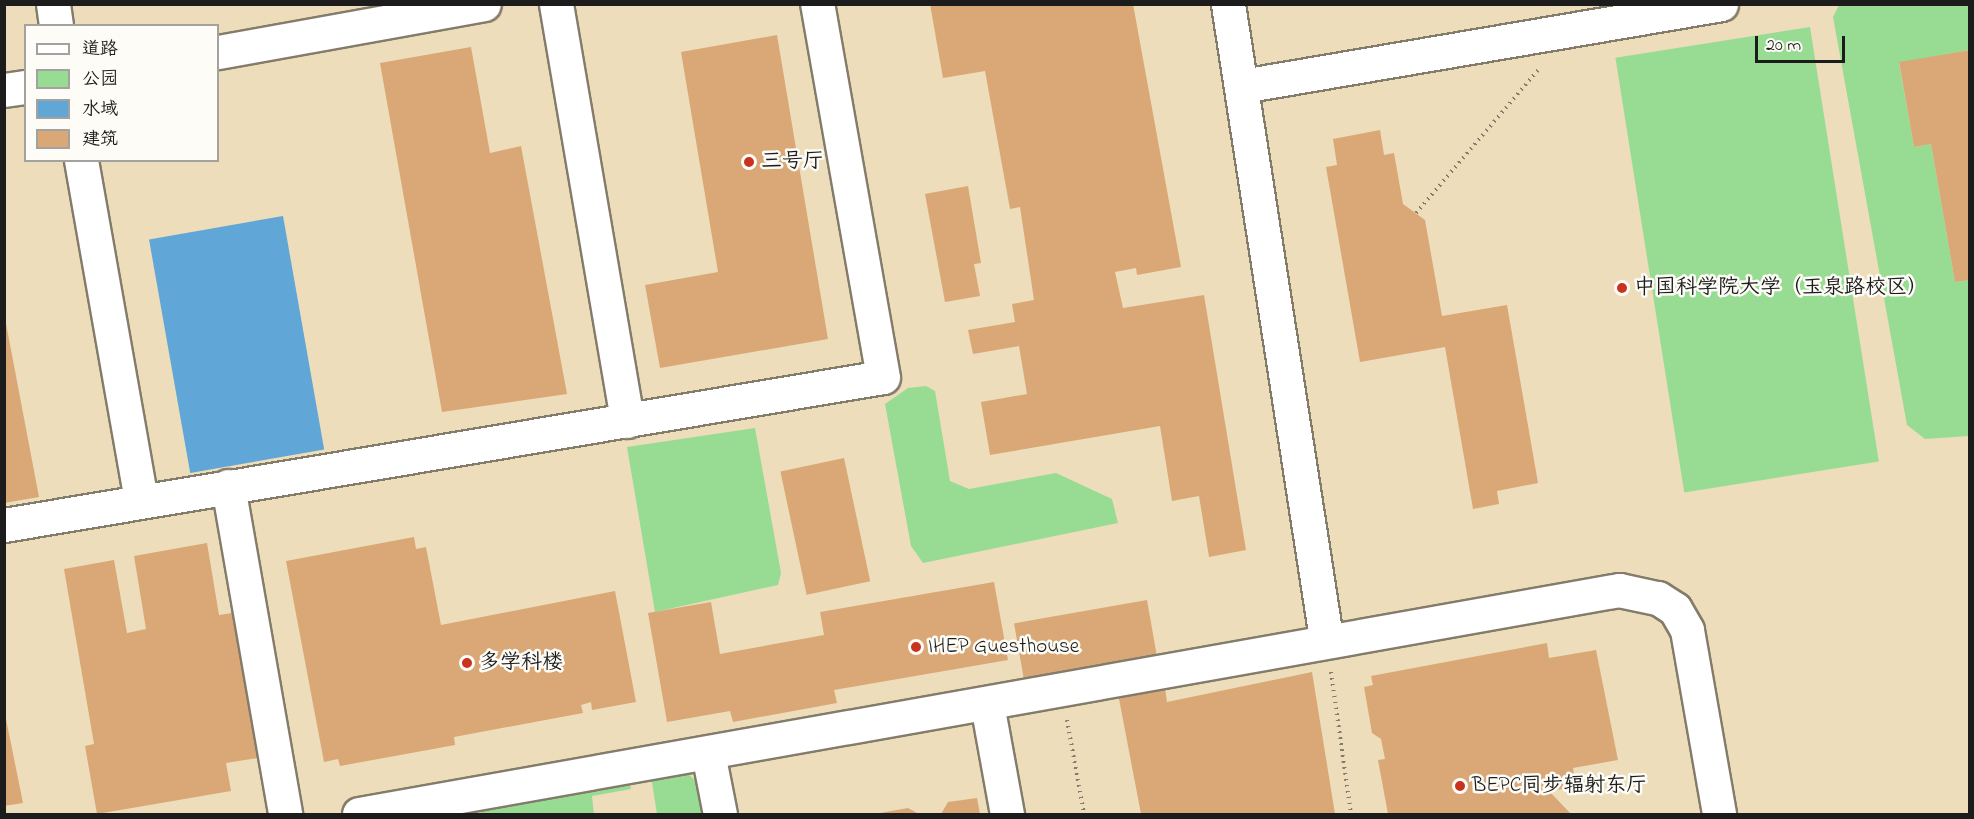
<!DOCTYPE html>
<meta charset="utf-8">
<style>
body{margin:0}
#map{position:relative;width:1974px;height:819px;overflow:hidden;background:#edddba;font-family:"Indie Flower","LXGW WenKai TC",sans-serif}
div>[style]{position:absolute}
[style*='--x']{left:calc(var(--x)*1px);top:calc(var(--y)*1px);width:calc(var(--w)*1px);rotate:calc(var(--a)*1deg)}
.green>*{inset:0;background:#98dc94;transform-origin:0 0}
.water>*{inset:0;background:#60a6d6;transform-origin:0 0}
.building>*{inset:0;background:#d9a876;transform-origin:0 0}
.path>*{height:4px;margin-top:-2px;transform-origin:0;background:repeating-linear-gradient(90deg,#847c6b 0 1.5px,transparent 0 6px)}
.roads{filter:drop-shadow(2px 0 #847c6b) drop-shadow(-2px 0 #847c6b) drop-shadow(0 2px #847c6b) drop-shadow(0 -2px #847c6b)}
.minor>*{height:33px;margin:-16.5px;padding:0 16.5px;transform-origin:16.5px;border-radius:16.5px;background:#fff}
.dots>*{width:16px;height:16px;translate:-50% -50%;box-sizing:border-box;border:3px solid #fdfcf7;border-radius:50%}
span{translate:-50% -50%;white-space:nowrap;text-align:center;line-height:1.15;-webkit-text-stroke:5px #fdfcf7;paint-order:stroke}
.poi-label{font-size:21px;color:#1c1c1c}
.left{translate:0 -50%;text-align:left}
.frame{position:absolute;inset:0;border:6px solid #1c1c1c;pointer-events:none}
.legend{position:absolute;left:24px;top:24px;width:195px;height:138px;box-sizing:border-box;background:#fdfcf7;border:2px solid #a3a29f;margin:0;padding:8px 10px;list-style:none;font-size:18px;color:#1c1c1c}
.legend li{display:flex;align-items:center;gap:12px;height:30px}
.legend b{width:30px;border:2px solid #a3a29f}
.scale{position:absolute;left:1755px;top:36px;width:90px;height:27px;box-sizing:border-box;border:3px solid #1c1c1c;border-top:0;padding-left:8px;font-size:18px;line-height:21px;white-space:nowrap;color:#1c1c1c;-webkit-text-stroke:4px #fdfcf7;paint-order:stroke}
</style>
<div id="map">
<div class="green">
<i style="clip-path:polygon(1839px 5px,1969px 5px,1969px 50px,1899px 63px,1914px 147px,1931px 144px,1955px 282px,1969px 280px,1969px 436px,1925px 439px,1907px 425px,1833px 17px)"></i>
<i style="left:1810px;top:27px;width:440px;height:197px;rotate:81deg"></i>
<i style="clip-path:polygon(926px 386px,935px 391px,950px 481px,969px 489px,1056px 473px,1112px 499px,1118px 523px,923px 563px,911px 546px,885px 404px,908px 388px)"></i>
<i style="clip-path:polygon(755px 428px,781px 573px,778px 585px,655px 612px,627px 447px)"></i>
<i style="clip-path:polygon(685px 770px,699px 785px,705px 814px,657px 814px,651px 776px)"></i>
<i style="clip-path:polygon(629px 777px,631px 789px,592px 796px,594px 814px,481px 814px,479px 804px)"></i>
</div>
<div class="water">
<i style="left:283px;top:216px;width:237px;height:136px;rotate:80deg"></i>
</div>
<div class="building">
<i style="clip-path:polygon(930px 4px,1133px 4px,1181px 267px,1137px 275px,1136px 268px,1115px 272px,1123px 308px,1204px 295px,1246px 550px,1209px 557px,1199px 496px,1172px 501px,1160px 426px,990px 455px,981px 402px,1027px 394px,1019px 346px,973px 354px,968px 330px,1015px 322px,1012px 304px,1034px 300px,1020px 207px,1010px 209px,985px 71px,943px 78px)"></i>
<i style="clip-path:polygon(777px 35px,828px 339px,660px 368px,645px 285px,718px 272px,681px 52px)"></i>
<i style="clip-path:polygon(471px 47px,490px 153px,521px 146px,567px 394px,442px 412px,380px 63px)"></i>
<i style="clip-path:polygon(1970px 50px,1970px 280px,1955px 282px,1931px 144px,1914px 147px,1899px 62px)"></i>
<i style="clip-path:polygon(1380px 130px,1384px 155px,1394px 153px,1403px 204px,1425px 220px,1442px 316px,1507px 305px,1538px 483px,1497px 491px,1499px 504px,1473px 509px,1445px 347px,1360px 362px,1326px 167px,1337px 165px,1333px 139px)"></i>
<i style="clip-path:polygon(968px 186px,981px 263px,974px 264px,980px 296px,945px 302px,925px 194px)"></i>
<i style="clip-path:polygon(4px 313px,39px 497px,4px 503px)"></i>
<i style="left:844px;top:458px;width:126px;height:65px;rotate:78deg"></i>
<i style="clip-path:polygon(414px 537px,416px 549px,426px 547px,441px 625px,615px 591px,636px 702px,592px 710px,591px 702px,581px 705px,583px 713px,454px 737px,455px 745px,340px 766px,338px 759px,324px 762px,286px 561px)"></i>
<i style="clip-path:polygon(207px 543px,219px 615px,232px 613px,258px 758px,226px 763px,231px 791px,97px 814px,85px 746px,94px 744px,64px 569px,114px 560px,127px 633px,146px 629px,134px 556px)"></i>
<i style="clip-path:polygon(994px 582px,1008px 660px,834px 690px,837px 703px,733px 722px,730px 711px,667px 722px,648px 613px,711px 602px,720px 654px,824px 635px,820px 612px)"></i>
<i style="left:1147px;top:600px;width:56px;height:135px;rotate:80deg"></i>
<i style="clip-path:polygon(1547px 643px,1549px 658px,1596px 650px,1618px 760px,1573px 768px,1576px 787px,1549px 791px,1571px 814px,1388px 814px,1378px 760px,1385px 759px,1381px 739px,1372px 733px,1364px 687px,1373px 685px,1371px 676px)"></i>
<i style="clip-path:polygon(1312px 672px,1335px 814px,1141px 814px,1116px 683px,1163px 674px,1167px 702px)"></i>
<i style="clip-path:polygon(4px 709px,23px 803px,4px 806px)"></i>
<i style="clip-path:polygon(977px 798px,980px 814px,941px 814px,948px 802px)"></i>
<i style="clip-path:polygon(908px 808px,919px 814px,880px 814px,880px 813px)"></i>
</div>
<div class="path">
<i style="--x:1416;--y:213;--w:191;--a:-49.5"></i>
<i style="--x:1331;--y:672;--w:143;--a:82"></i>
<i style="--x:1067;--y:720;--w:96;--a:79.7"></i>
</div>
<div class="roads">
<div class="minor">
<i style="--x:53;--y:4;--w:22;--a:82"></i>
<i style="--x:556;--y:4;--w:423;--a:80.3"></i>
<i style="--x:1228;--y:4;--w:642;--a:81.21"></i>
<i style="--x:218;--y:52;--w:270;--a:-10.2"></i>
<i style="--x:1242;--y:86;--w:486;--a:-9.7"></i>
<i style="--x:4;--y:90;--w:22;--a:-8"></i>
<i style="--x:81;--y:160;--w:346;--a:80"></i>
<i style="--x:228;--y:486;--w:333;--a:80.1"></i>
<i style="--x:4;--y:525;--w:891;--a:-9.56"></i>
<i style="--x:883;--y:377;--w:379;--a:-100"></i>
<i style="--x:987;--y:704;--w:112;--a:79.7"></i>
<i style="--x:708;--y:753;--w:62;--a:78.9"></i>
<i style="--x:359;--y:814;--w:1280;--a:-10.08"></i>
<i style="--x:1619;--y:590;--w:40;--a:12"></i>
<i style="--x:1658;--y:598;--w:20;--a:33"></i>
<i style="--x:1675;--y:609;--w:24;--a:60"></i>
<i style="--x:1687;--y:630;--w:187;--a:80.1"></i>
</div>
</div>
<div class="dots">
<i style="left:749px;top:162px;background:#c8321e"></i>
<i style="left:1622px;top:288px;background:#c8321e"></i>
<i style="left:916px;top:647px;background:#c8321e"></i>
<i style="left:467px;top:663px;background:#c8321e"></i>
<i style="left:1460px;top:786px;background:#c8321e"></i>
</div>
<div class="poi-label">
<span class="left" style="left:761px;top:162px">三号厅</span>
<span class="left" style="left:1634px;top:288px">中国科学院大学（玉泉路校区）</span>
<span class="left" style="left:928px;top:647px">IHEP Guesthouse</span>
<span class="left" style="left:479px;top:663px">多学科楼</span>
<span class="left" style="left:1472px;top:786px">BEPC同步辐射东厅</span>
</div>
<div class="frame"></div>
<ul class="legend">
<li><b style="height:8px;background:#fff"></b>道路</li>
<li><b style="height:16px;background:#98dc94"></b>公园</li>
<li><b style="height:16px;background:#60a6d6"></b>水域</li>
<li><b style="height:16px;background:#d9a876"></b>建筑</li>
</ul>
<div class="scale">20 m</div>
</div>
